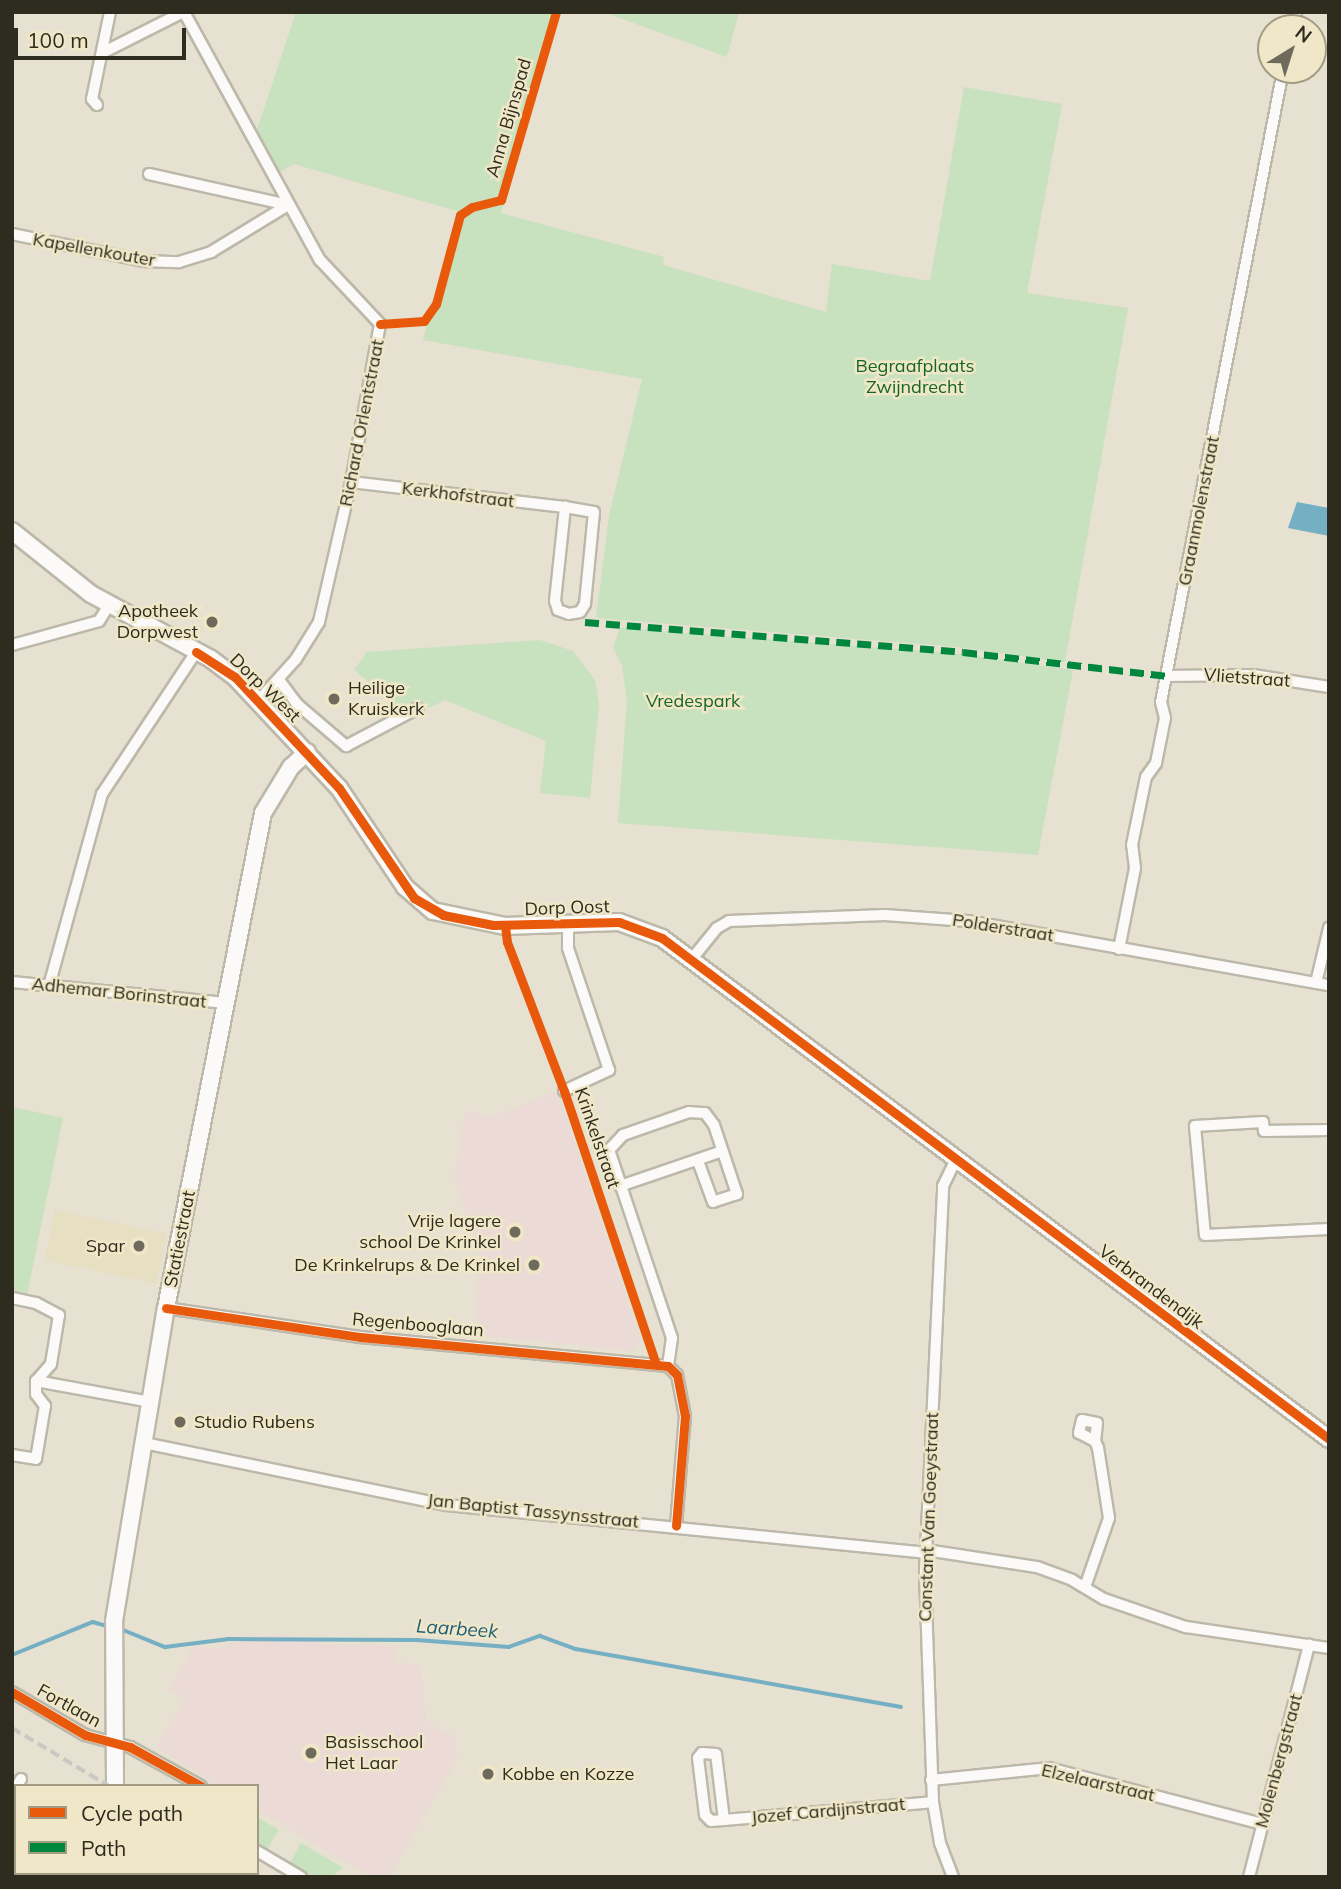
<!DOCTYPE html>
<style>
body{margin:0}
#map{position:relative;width:1341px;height:1889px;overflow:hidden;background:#e6e1d0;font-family:Mulish,sans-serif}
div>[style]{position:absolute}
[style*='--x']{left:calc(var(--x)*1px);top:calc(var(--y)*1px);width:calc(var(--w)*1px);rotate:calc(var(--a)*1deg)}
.built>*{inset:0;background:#e7dfc2;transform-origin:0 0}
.education>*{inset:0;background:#ebdad6}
.green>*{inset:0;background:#c8e1be}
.water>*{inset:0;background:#75afc3}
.stream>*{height:3.5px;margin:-1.75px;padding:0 1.75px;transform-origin:1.75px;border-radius:1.75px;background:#75afc3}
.roads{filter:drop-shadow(2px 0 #bcb8aa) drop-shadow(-2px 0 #bcb8aa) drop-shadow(0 2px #bcb8aa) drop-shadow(0 -2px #bcb8aa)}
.street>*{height:10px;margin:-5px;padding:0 5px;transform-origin:5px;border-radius:5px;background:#fbfaf8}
.secondary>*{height:16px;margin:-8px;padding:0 8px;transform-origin:8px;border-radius:8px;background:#fbfaf8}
.rail>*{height:3.5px;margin-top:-1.75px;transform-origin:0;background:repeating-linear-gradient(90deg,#c9c8c2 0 10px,transparent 0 15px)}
.quiet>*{height:7px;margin-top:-3.5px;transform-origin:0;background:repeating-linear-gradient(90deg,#00873e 0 14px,transparent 0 21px)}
.cycleway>*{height:9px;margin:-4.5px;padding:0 4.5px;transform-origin:4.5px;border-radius:4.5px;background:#e8590c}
.dots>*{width:19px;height:19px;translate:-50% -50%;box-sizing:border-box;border:4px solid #efe7c7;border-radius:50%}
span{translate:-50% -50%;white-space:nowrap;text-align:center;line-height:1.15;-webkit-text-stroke:5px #efe7c7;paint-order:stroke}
.street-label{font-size:18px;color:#2e2b1f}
.park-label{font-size:18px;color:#146723}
.poi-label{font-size:18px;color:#2e2b1f}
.right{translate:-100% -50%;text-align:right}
.left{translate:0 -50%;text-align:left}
.water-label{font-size:19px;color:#1c5d77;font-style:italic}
.frame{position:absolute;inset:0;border:14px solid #2e2b1f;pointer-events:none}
.legend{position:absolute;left:14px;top:1784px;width:245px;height:91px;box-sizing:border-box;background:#efe7c7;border:2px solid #a29c84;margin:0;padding:9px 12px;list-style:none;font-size:21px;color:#2e2b1f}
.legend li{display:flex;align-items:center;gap:14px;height:35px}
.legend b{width:35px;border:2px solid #a29c84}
.north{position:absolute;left:1257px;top:14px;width:70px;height:70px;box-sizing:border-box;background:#efe7c7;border:2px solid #a29c84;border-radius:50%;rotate:38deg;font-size:19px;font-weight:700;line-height:28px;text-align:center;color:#2e2b1f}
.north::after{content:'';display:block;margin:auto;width:24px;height:32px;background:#6e6b5d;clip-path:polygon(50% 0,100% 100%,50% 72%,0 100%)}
.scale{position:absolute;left:14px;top:28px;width:172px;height:32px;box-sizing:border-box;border:4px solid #2e2b1f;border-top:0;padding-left:9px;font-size:21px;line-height:24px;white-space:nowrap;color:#2e2b1f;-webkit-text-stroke:5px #efe7c7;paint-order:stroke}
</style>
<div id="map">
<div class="built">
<i style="left:55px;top:1210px;width:114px;height:51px;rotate:12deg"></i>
</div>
<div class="education">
<i style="clip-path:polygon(557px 1091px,640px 1339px,632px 1351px,476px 1335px,479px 1252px,454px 1177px,465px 1111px,494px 1116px)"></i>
<i style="clip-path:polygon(287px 1635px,319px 1644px,396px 1645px,395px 1663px,421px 1664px,426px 1721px,455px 1737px,457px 1759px,389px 1877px,370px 1877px,257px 1809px,257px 1786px,219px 1786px,156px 1747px,185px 1699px,169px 1689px,194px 1646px,218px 1648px,252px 1637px)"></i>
</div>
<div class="green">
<i style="clip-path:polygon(296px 12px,558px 12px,501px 213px,664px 257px,663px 265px,826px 312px,832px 264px,930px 281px,964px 87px,1062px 104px,1027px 293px,1128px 308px,1065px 662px,958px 647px,596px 618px,609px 516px,642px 379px,423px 340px,457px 211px,294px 164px,276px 174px,255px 136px)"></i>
<i style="clip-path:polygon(603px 12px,739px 12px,727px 57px)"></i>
<i style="clip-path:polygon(620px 628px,960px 654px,1073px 670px,1038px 855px,618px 823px,627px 701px,622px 665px,613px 648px)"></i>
<i style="clip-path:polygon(540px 640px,573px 651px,595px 680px,599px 704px,590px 798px,540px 793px,546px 741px,445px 700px,431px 707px,402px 709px,354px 670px,367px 652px)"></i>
<i style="clip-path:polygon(12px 1107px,63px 1118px,26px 1300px,12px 1297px)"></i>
<i style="clip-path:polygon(257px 1817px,279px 1830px,266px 1851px,257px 1846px)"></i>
<i style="clip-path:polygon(301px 1843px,343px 1868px,332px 1876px,307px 1877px,288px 1866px)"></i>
</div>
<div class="water">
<i style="clip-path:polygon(1297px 502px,1329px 508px,1329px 536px,1288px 528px)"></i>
</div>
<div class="stream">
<i style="--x:121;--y:1629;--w:48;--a:22.2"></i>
<i style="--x:165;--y:1647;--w:64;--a:-7.2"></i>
<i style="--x:228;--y:1639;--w:189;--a:0.3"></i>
<i style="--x:417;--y:1640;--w:92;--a:4.4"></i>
<i style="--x:509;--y:1647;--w:33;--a:-20"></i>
<i style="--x:540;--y:1636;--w:38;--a:20"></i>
<i style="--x:576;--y:1649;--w:330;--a:10.1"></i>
<i style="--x:12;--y:1655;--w:87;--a:-22.2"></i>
<i style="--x:93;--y:1622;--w:18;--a:16"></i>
</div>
<div class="roads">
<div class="street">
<i style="--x:184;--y:12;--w:283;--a:61.3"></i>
<i style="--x:320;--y:260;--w:88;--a:46.8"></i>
<i style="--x:380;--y:324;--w:161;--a:100.4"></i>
<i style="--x:351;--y:482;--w:144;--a:102.9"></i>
<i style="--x:319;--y:622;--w:44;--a:121.9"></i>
<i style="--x:296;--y:659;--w:55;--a:132.1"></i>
<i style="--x:1292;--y:28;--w:16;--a:-76"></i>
<i style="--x:102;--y:53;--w:91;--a:-26.8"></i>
<i style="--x:97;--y:105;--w:8;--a:-130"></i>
<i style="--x:92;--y:99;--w:89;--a:-78.3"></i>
<i style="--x:149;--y:174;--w:142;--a:12.6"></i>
<i style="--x:12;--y:234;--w:135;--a:11.6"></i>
<i style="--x:144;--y:261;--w:35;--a:2"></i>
<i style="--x:179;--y:262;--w:34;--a:-17"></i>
<i style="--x:211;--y:252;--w:90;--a:-31.4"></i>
<i style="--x:351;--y:482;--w:215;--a:6.7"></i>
<i style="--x:565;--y:507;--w:29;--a:10"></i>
<i style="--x:594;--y:512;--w:92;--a:95.6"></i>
<i style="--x:585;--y:604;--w:9;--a:122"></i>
<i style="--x:580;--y:612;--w:11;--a:170"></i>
<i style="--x:569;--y:614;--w:12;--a:-160"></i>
<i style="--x:558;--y:610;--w:9;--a:-108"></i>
<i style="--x:555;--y:601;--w:95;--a:-83.9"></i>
<i style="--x:12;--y:645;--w:90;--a:-15.4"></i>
<i style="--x:99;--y:621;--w:19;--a:-58"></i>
<i style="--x:1166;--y:676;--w:87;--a:-0.7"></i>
<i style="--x:1253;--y:675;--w:77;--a:9"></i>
<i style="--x:279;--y:680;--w:30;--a:53"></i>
<i style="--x:297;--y:704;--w:65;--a:40.6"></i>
<i style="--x:346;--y:746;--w:81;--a:-27.8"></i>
<i style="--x:1119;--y:949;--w:83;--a:-78.8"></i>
<i style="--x:1135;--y:868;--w:23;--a:-97"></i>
<i style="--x:1132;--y:845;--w:69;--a:-78.4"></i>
<i style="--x:1146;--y:777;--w:17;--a:-54"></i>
<i style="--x:1156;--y:763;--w:46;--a:-78.7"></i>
<i style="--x:1165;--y:718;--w:16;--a:-104"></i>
<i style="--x:1161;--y:702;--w:644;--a:-79.07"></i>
<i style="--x:691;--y:960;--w:41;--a:-50.9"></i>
<i style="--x:717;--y:928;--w:14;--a:-30"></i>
<i style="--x:729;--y:921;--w:156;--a:-2.2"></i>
<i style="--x:885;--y:915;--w:83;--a:4.1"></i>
<i style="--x:968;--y:921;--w:367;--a:10.1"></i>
<i style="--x:12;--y:982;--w:215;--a:5.6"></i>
<i style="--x:1316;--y:983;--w:57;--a:-76.7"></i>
<i style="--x:49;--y:986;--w:199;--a:-74.6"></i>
<i style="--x:102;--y:794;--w:170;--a:-56.5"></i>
<i style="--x:564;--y:1091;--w:50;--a:-25"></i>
<i style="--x:609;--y:1070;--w:129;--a:-108.6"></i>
<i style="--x:568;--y:948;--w:24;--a:-90"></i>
<i style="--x:1329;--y:1130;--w:65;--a:179.1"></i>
<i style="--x:1264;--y:1131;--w:9;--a:-96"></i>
<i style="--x:1263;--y:1122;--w:68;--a:176.6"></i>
<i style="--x:1195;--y:1126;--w:109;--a:84.8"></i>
<i style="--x:1205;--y:1235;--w:124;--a:-2.8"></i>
<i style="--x:620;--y:1186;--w:108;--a:-18.9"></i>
<i style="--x:12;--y:1298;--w:25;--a:12"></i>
<i style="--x:36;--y:1303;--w:26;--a:28"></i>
<i style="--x:59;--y:1315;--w:50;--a:99.3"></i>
<i style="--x:51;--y:1364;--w:23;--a:131"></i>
<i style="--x:36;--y:1381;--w:116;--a:10.4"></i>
<i style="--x:166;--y:1308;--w:196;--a:8.5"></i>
<i style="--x:360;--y:1337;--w:309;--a:5.4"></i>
<i style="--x:668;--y:1366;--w:13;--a:45"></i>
<i style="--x:677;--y:1375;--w:42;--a:79"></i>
<i style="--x:685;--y:1416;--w:110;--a:94.7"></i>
<i style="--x:668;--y:1366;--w:28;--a:-82"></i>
<i style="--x:672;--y:1338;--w:198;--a:-108.5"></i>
<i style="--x:609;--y:1150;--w:21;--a:-47"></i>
<i style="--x:623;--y:1135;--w:70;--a:-19.2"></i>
<i style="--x:689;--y:1112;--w:16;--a:4"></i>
<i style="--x:705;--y:1113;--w:15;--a:53"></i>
<i style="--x:714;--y:1125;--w:73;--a:71.6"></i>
<i style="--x:737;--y:1194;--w:25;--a:162"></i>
<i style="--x:713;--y:1202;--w:44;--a:-110.1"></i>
<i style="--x:144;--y:1443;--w:309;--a:11.6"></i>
<i style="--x:447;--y:1505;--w:481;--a:5.7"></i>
<i style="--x:12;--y:1455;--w:24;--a:9"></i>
<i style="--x:36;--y:1459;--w:54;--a:-80.4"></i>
<i style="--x:45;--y:1406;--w:15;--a:-127"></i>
<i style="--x:36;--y:1394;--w:13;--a:-90"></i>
<i style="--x:926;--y:1550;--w:112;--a:8.7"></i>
<i style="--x:1037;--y:1567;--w:37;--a:20"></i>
<i style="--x:1072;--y:1580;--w:37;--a:31"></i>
<i style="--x:1104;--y:1599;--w:87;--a:18.9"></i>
<i style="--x:1186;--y:1627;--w:145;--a:8.4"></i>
<i style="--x:1085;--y:1587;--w:73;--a:-70.8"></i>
<i style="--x:1109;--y:1518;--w:71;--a:-98.9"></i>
<i style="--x:1098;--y:1448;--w:8;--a:-113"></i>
<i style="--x:1095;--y:1441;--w:18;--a:-153"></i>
<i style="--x:1079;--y:1433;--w:13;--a:-77"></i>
<i style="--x:1082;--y:1420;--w:15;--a:11"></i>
<i style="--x:1097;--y:1423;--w:18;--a:96"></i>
<i style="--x:12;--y:1692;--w:85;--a:30.5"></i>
<i style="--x:85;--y:1735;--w:47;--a:14.9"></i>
<i style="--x:130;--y:1747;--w:81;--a:28.8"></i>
<i style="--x:931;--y:1780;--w:119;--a:-5.8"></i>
<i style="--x:1049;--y:1768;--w:220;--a:14.7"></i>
<i style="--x:17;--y:1786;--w:8;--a:-60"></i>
<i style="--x:724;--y:1820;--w:66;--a:-96.9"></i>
<i style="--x:716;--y:1754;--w:14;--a:-176"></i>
<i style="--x:702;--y:1753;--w:6;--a:129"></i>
<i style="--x:698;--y:1758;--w:57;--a:83"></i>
<i style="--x:705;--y:1815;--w:8;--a:45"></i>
<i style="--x:711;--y:1821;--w:13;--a:-4"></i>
<i style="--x:724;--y:1820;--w:200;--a:-4.9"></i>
<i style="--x:923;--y:1803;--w:10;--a:-6"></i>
<i style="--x:257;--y:1851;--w:51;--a:30.6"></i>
<i style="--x:953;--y:1877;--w:36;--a:-111"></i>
<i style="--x:940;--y:1843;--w:42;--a:-99.7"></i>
<i style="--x:933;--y:1802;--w:230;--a:-92"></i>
<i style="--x:925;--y:1572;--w:386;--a:-87.3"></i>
<i style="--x:943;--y:1186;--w:30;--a:-64"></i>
<i style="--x:1249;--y:1877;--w:240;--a:-75.5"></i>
</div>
<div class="secondary">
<i style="--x:12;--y:531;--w:101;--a:38.6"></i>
<i style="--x:91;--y:594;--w:136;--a:28.4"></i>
<i style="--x:211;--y:659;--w:30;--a:37"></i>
<i style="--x:235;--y:677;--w:152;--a:46.9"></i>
<i style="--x:339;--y:788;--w:119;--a:56.3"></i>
<i style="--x:405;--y:887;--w:37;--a:41"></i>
<i style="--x:433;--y:911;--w:74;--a:11.8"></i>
<i style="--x:505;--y:926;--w:114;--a:-2"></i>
<i style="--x:619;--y:922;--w:46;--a:20.4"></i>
<i style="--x:662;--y:938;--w:834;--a:36.91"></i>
<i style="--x:115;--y:1786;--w:165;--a:-90.3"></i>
<i style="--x:114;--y:1621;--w:317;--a:-80.6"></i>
<i style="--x:166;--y:1308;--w:504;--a:-78.91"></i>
<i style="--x:263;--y:813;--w:54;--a:-58.7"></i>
<i style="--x:291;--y:767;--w:22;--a:-43"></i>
<i style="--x:109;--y:1877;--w:4;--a:-76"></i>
</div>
</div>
<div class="rail">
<i style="--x:12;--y:1728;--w:113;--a:30.9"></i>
<i style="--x:255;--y:1873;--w:7;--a:34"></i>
</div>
<div class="quiet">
<i style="--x:585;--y:622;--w:379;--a:4.5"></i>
<i style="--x:963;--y:652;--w:204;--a:6.7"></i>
</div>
<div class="cycleway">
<i style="--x:380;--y:324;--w:44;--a:-3.9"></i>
<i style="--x:424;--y:321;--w:21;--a:-55"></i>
<i style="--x:436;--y:304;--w:92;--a:-74.9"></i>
<i style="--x:460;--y:215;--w:14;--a:-34"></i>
<i style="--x:472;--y:207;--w:30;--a:-14"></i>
<i style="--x:501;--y:200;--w:196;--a:-73.7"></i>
<i style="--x:196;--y:652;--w:46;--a:32.7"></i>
<i style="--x:235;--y:677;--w:152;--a:46.9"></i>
<i style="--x:339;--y:788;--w:133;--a:55.7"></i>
<i style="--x:414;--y:898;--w:34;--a:30"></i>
<i style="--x:443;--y:915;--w:51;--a:11.3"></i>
<i style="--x:493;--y:925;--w:126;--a:-1.4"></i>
<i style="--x:619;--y:922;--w:46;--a:20.4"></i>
<i style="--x:662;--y:938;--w:834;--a:36.91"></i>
<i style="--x:505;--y:926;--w:16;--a:83"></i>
<i style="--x:507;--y:942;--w:160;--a:69.1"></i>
<i style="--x:564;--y:1091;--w:286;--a:71.4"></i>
<i style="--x:166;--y:1308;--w:196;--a:8.5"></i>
<i style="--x:360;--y:1337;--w:309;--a:5.4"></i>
<i style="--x:668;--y:1366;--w:13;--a:45"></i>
<i style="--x:677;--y:1375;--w:42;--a:79"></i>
<i style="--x:685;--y:1416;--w:110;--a:94.7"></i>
<i style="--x:12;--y:1692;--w:85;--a:30.5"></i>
<i style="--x:85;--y:1735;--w:47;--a:14.9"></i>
<i style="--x:130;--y:1747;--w:81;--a:28.8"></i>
</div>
<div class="dots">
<i style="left:212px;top:622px;background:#6e6b5d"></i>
<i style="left:334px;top:699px;background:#6e6b5d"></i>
<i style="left:515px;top:1232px;background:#6e6b5d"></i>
<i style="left:139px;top:1246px;background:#6e6b5d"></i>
<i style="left:534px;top:1265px;background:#6e6b5d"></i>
<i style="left:180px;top:1422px;background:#6e6b5d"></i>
<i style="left:311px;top:1753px;background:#6e6b5d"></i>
<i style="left:488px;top:1774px;background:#6e6b5d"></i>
</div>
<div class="street-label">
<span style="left:509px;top:118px;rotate:-74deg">Anna Bijnspad</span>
<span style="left:94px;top:250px;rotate:10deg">Kapellenkouter</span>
<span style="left:362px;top:423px;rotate:-79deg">Richard Orlentstraat</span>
<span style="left:458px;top:495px;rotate:7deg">Kerkhofstraat</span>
<span style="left:1199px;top:511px;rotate:-79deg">Graanmolenstraat</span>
<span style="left:1247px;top:678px;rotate:4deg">Vlietstraat</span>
<span style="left:265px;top:688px;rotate:44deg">Dorp West</span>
<span style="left:567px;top:908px;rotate:-2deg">Dorp Oost</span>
<span style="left:1003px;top:928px;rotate:9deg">Polderstraat</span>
<span style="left:119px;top:993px;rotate:6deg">Adhemar Borinstraat</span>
<span style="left:597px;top:1138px;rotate:71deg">Krinkelstraat</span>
<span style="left:180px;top:1239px;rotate:-79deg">Statiestraat</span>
<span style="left:1151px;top:1287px;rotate:37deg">Verbrandendijk</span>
<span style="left:418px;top:1325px;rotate:5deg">Regenbooglaan</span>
<span style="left:533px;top:1511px;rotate:6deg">Jan Baptist Tassynsstraat</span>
<span style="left:929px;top:1517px;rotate:-88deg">Constant Van Goeystraat</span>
<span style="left:69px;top:1706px;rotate:29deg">Fortlaan</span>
<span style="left:1279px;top:1761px;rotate:-75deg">Molenbergstraat</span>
<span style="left:1098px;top:1783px;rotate:13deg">Elzelaarstraat</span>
<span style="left:828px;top:1811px;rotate:-5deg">Jozef Cardijnstraat</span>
</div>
<div class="park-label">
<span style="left:915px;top:377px">Begraafplaats<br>Zwijndrecht</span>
<span style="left:693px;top:701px">Vredespark</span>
</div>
<div class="poi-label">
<span class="right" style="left:198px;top:622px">Apotheek<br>Dorpwest</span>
<span class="left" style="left:348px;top:699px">Heilige<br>Kruiskerk</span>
<span class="right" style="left:501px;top:1232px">Vrije lagere<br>school De Krinkel</span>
<span class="right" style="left:125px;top:1246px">Spar</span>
<span class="right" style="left:520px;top:1265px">De Krinkelrups &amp; De Krinkel</span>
<span class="left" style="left:194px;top:1422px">Studio Rubens</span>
<span class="left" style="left:325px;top:1753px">Basisschool<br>Het Laar</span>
<span class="left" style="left:502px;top:1774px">Kobbe en Kozze</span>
</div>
<div class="water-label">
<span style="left:457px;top:1629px;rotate:4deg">Laarbeek</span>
</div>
<div class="frame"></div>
<ul class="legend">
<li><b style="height:9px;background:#e8590c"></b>Cycle path</li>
<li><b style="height:9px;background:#00873e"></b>Path</li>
</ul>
<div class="north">N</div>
<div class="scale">100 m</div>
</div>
